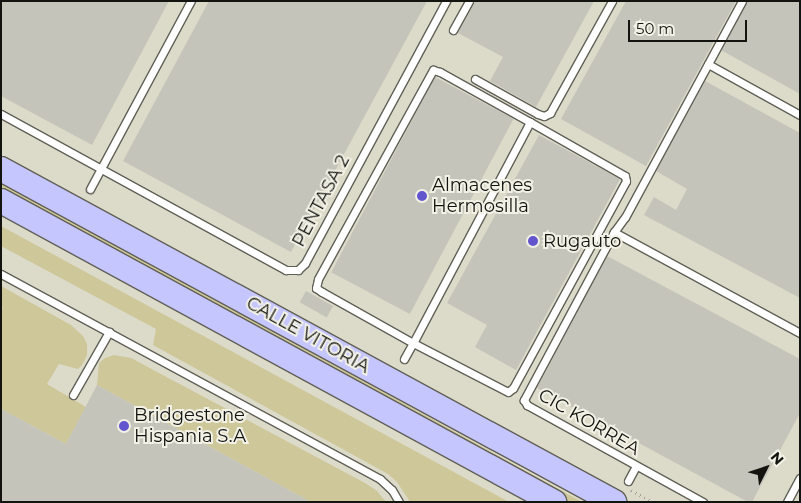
<!DOCTYPE html>
<style>
body{margin:0}
#map{position:relative;width:801px;height:503px;overflow:hidden;background:#e5e4d9;font-family:Montserrat,sans-serif}
div>[style]{position:absolute}
[style*='--x']{left:calc(var(--x)*1px);top:calc(var(--y)*1px);width:calc(var(--w)*1px);rotate:calc(var(--a)*1deg)}
.built>*{inset:0;background:#dcdac8;transform-origin:0 0}
.green>*{inset:0;background:#cec79a;transform-origin:0 0}
.building>*{inset:0;background:#c5c4ba;transform-origin:0 0}
.path>*{height:3px;margin-top:-1.5px;transform-origin:0;background:repeating-linear-gradient(90deg,#9f9f96 0 1px,transparent 0 5px)}
.roads{filter:drop-shadow(1px 0 #616057) drop-shadow(-1px 0 #616057) drop-shadow(0 1px #616057) drop-shadow(0 -1px #616057)}
.service>*{height:7px;margin:-3.5px;padding:0 3.5px;transform-origin:3.5px;border-radius:3.5px;background:#fff}
.trunk>*{height:24px;margin:-12px;padding:0 12px;transform-origin:12px;border-radius:12px;background:#c6c6fe}
.dots>*{width:14px;height:14px;translate:-50% -50%;box-sizing:border-box;border:2px solid #f2f1e6;border-radius:50%}
span{translate:-50% -50%;white-space:nowrap;text-align:center;line-height:1.15;-webkit-text-stroke:4px #f2f1e6;paint-order:stroke}
.poi-label{font-size:18px;color:#13130f}
.left{translate:0 -50%;text-align:left}
.street-label{font-size:18px;color:#13130f}
.frame{position:absolute;inset:0;border:2px solid #13130f;pointer-events:none}
.north{position:absolute;left:741px;top:443px;width:50px;height:50px;-webkit-text-stroke:4px #f2f1e6;paint-order:stroke;rotate:49deg;font-size:14px;font-weight:700;line-height:20px;text-align:center;color:#13130f}
.north::after{content:'';display:block;margin:auto;width:18px;height:22px;background:#13130f;clip-path:polygon(50% 0,100% 100%,50% 72%,0 100%)}
.scale{position:absolute;left:628px;top:20px;width:119px;height:22px;box-sizing:border-box;border:2px solid #13130f;border-top:0;padding-left:6px;font-size:15px;line-height:18px;white-space:nowrap;color:#13130f;-webkit-text-stroke:4px #f2f1e6;paint-order:stroke}
</style>
<div id="map">
<div class="built">
<i style="left:1px;top:1px;width:799px;height:501px"></i>
</div>
<div class="green">
<i style="left:1px;top:180px;width:675px;height:10px;rotate:29deg"></i>
<i style="clip-path:polygon(1px 226px,509px 502px,410px 502px,397px 482px,388px 474px,153px 345px,156px 329px,1px 246px)"></i>
<i style="clip-path:polygon(1px 286px,71px 325px,83px 336px,87px 344px,87px 355px,82px 365px,78px 369px,59px 364px,47px 384px,86px 407px,66px 444px,1px 409px,1px 312px,3px 308px,1px 307px)"></i>
<i style="clip-path:polygon(114px 355px,131px 358px,365px 483px,377px 491px,386px 502px,311px 502px,97px 385px,99px 363px,105px 358px)"></i>
</div>
<div class="building">
<i style="clip-path:polygon(1px 1px,169px 1px,92px 145px,1px 96px)"></i>
<i style="clip-path:polygon(209px 1px,427px 1px,291px 252px,123px 161px)"></i>
<i style="clip-path:polygon(475px 1px,594px 1px,536px 107px,490px 81px,503px 57px,458px 33px)"></i>
<i style="clip-path:polygon(626px 1px,736px 1px,646px 166px,561px 119px)"></i>
<i style="clip-path:polygon(747px 1px,800px 1px,800px 94px,721px 50px)"></i>
<i style="left:435px;top:77px;width:89px;height:221px;rotate:28deg"></i>
<i style="clip-path:polygon(705px 81px,800px 133px,800px 298px,644px 215px,654px 197px,676px 210px,687px 189px,656px 171px)"></i>
<i style="clip-path:polygon(539px 135px,620px 179px,516px 370px,475px 347px,487px 325px,447px 303px)"></i>
<i style="clip-path:polygon(607px 256px,800px 359px,800px 413px,752px 502px,748px 502px,537px 388px)"></i>
<i style="left:306px;top:291px;width:31px;height:13px;rotate:29deg"></i>
<i style="clip-path:polygon(97px 385px,311px 502px,1px 502px,1px 409px,66px 444px)"></i>
</div>
<div class="path">
<i style="--x:631;--y:490;--w:25;--a:29"></i>
</div>
<div class="roads">
<div class="service">
<i style="--x:742;--y:1;--w:246;--a:118.4"></i>
<i style="--x:625;--y:217;--w:19;--a:126"></i>
<i style="--x:614;--y:232;--w:212;--a:28.5"></i>
<i style="--x:453;--y:30;--w:33;--a:-61"></i>
<i style="--x:708;--y:64;--w:105;--a:29"></i>
<i style="--x:475;--y:79;--w:72;--a:29.1"></i>
<i style="--x:538;--y:114;--w:6;--a:18"></i>
<i style="--x:544;--y:116;--w:7;--a:-27"></i>
<i style="--x:550;--y:113;--w:128;--a:-61"></i>
<i style="--x:1;--y:114;--w:325;--a:28.7"></i>
<i style="--x:286;--y:270;--w:12;--a:0"></i>
<i style="--x:298;--y:270;--w:10;--a:-45"></i>
<i style="--x:305;--y:263;--w:298;--a:-61.7"></i>
<i style="--x:90;--y:189;--w:213;--a:-61.8"></i>
<i style="--x:614;--y:232;--w:191;--a:118.2"></i>
<i style="--x:524;--y:400;--w:6;--a:59"></i>
<i style="--x:527;--y:405;--w:201;--a:28.9"></i>
<i style="--x:1;--y:274;--w:431;--a:28.4"></i>
<i style="--x:380;--y:479;--w:16;--a:43"></i>
<i style="--x:392;--y:490;--w:14;--a:60"></i>
<i style="--x:404;--y:359;--w:18;--a:-61"></i>
<i style="--x:413;--y:343;--w:250;--a:-62.1"></i>
<i style="--x:530;--y:122;--w:109;--a:29.6"></i>
<i style="--x:625;--y:176;--w:5;--a:79"></i>
<i style="--x:626;--y:181;--w:236;--a:118.6"></i>
<i style="--x:513;--y:388;--w:6;--a:141"></i>
<i style="--x:508;--y:392;--w:107;--a:-152.7"></i>
<i style="--x:413;--y:343;--w:104;--a:-150.7"></i>
<i style="--x:322;--y:292;--w:7;--a:-146"></i>
<i style="--x:316;--y:288;--w:9;--a:-77"></i>
<i style="--x:318;--y:279;--w:239;--a:-61.2"></i>
<i style="--x:433;--y:70;--w:7;--a:16"></i>
<i style="--x:440;--y:72;--w:103;--a:29.1"></i>
<i style="--x:73;--y:395;--w:73;--a:-60.3"></i>
<i style="--x:628;--y:481;--w:17;--a:-62"></i>
<i style="--x:787;--y:502;--w:27;--a:-62"></i>
</div>
<div class="trunk">
<i style="--x:1;--y:169;--w:698;--a:28.51"></i>
<i style="--x:1;--y:201;--w:630;--a:28.56"></i>
</div>
</div>
<div class="dots">
<i style="left:422px;top:196px;background:#6355ce"></i>
<i style="left:533px;top:241px;background:#6355ce"></i>
<i style="left:124px;top:426px;background:#6355ce"></i>
</div>
<div class="poi-label">
<span class="left" style="left:432px;top:196px">Almacenes<br>Hermosilla</span>
<span class="left" style="left:543px;top:241px">Rugauto</span>
<span class="left" style="left:134px;top:426px">Bridgestone<br>Hispania S.A</span>
</div>
<div class="street-label">
<span style="left:321px;top:201px;rotate:-62deg">PENTASA 2</span>
<span style="left:308px;top:335px;rotate:29deg">CALLE VITORIA</span>
<span style="left:589px;top:422px;rotate:30deg">CIC KORREA</span>
</div>
<div class="frame"></div>
<div class="north">N</div>
<div class="scale">50 m</div>
</div>
